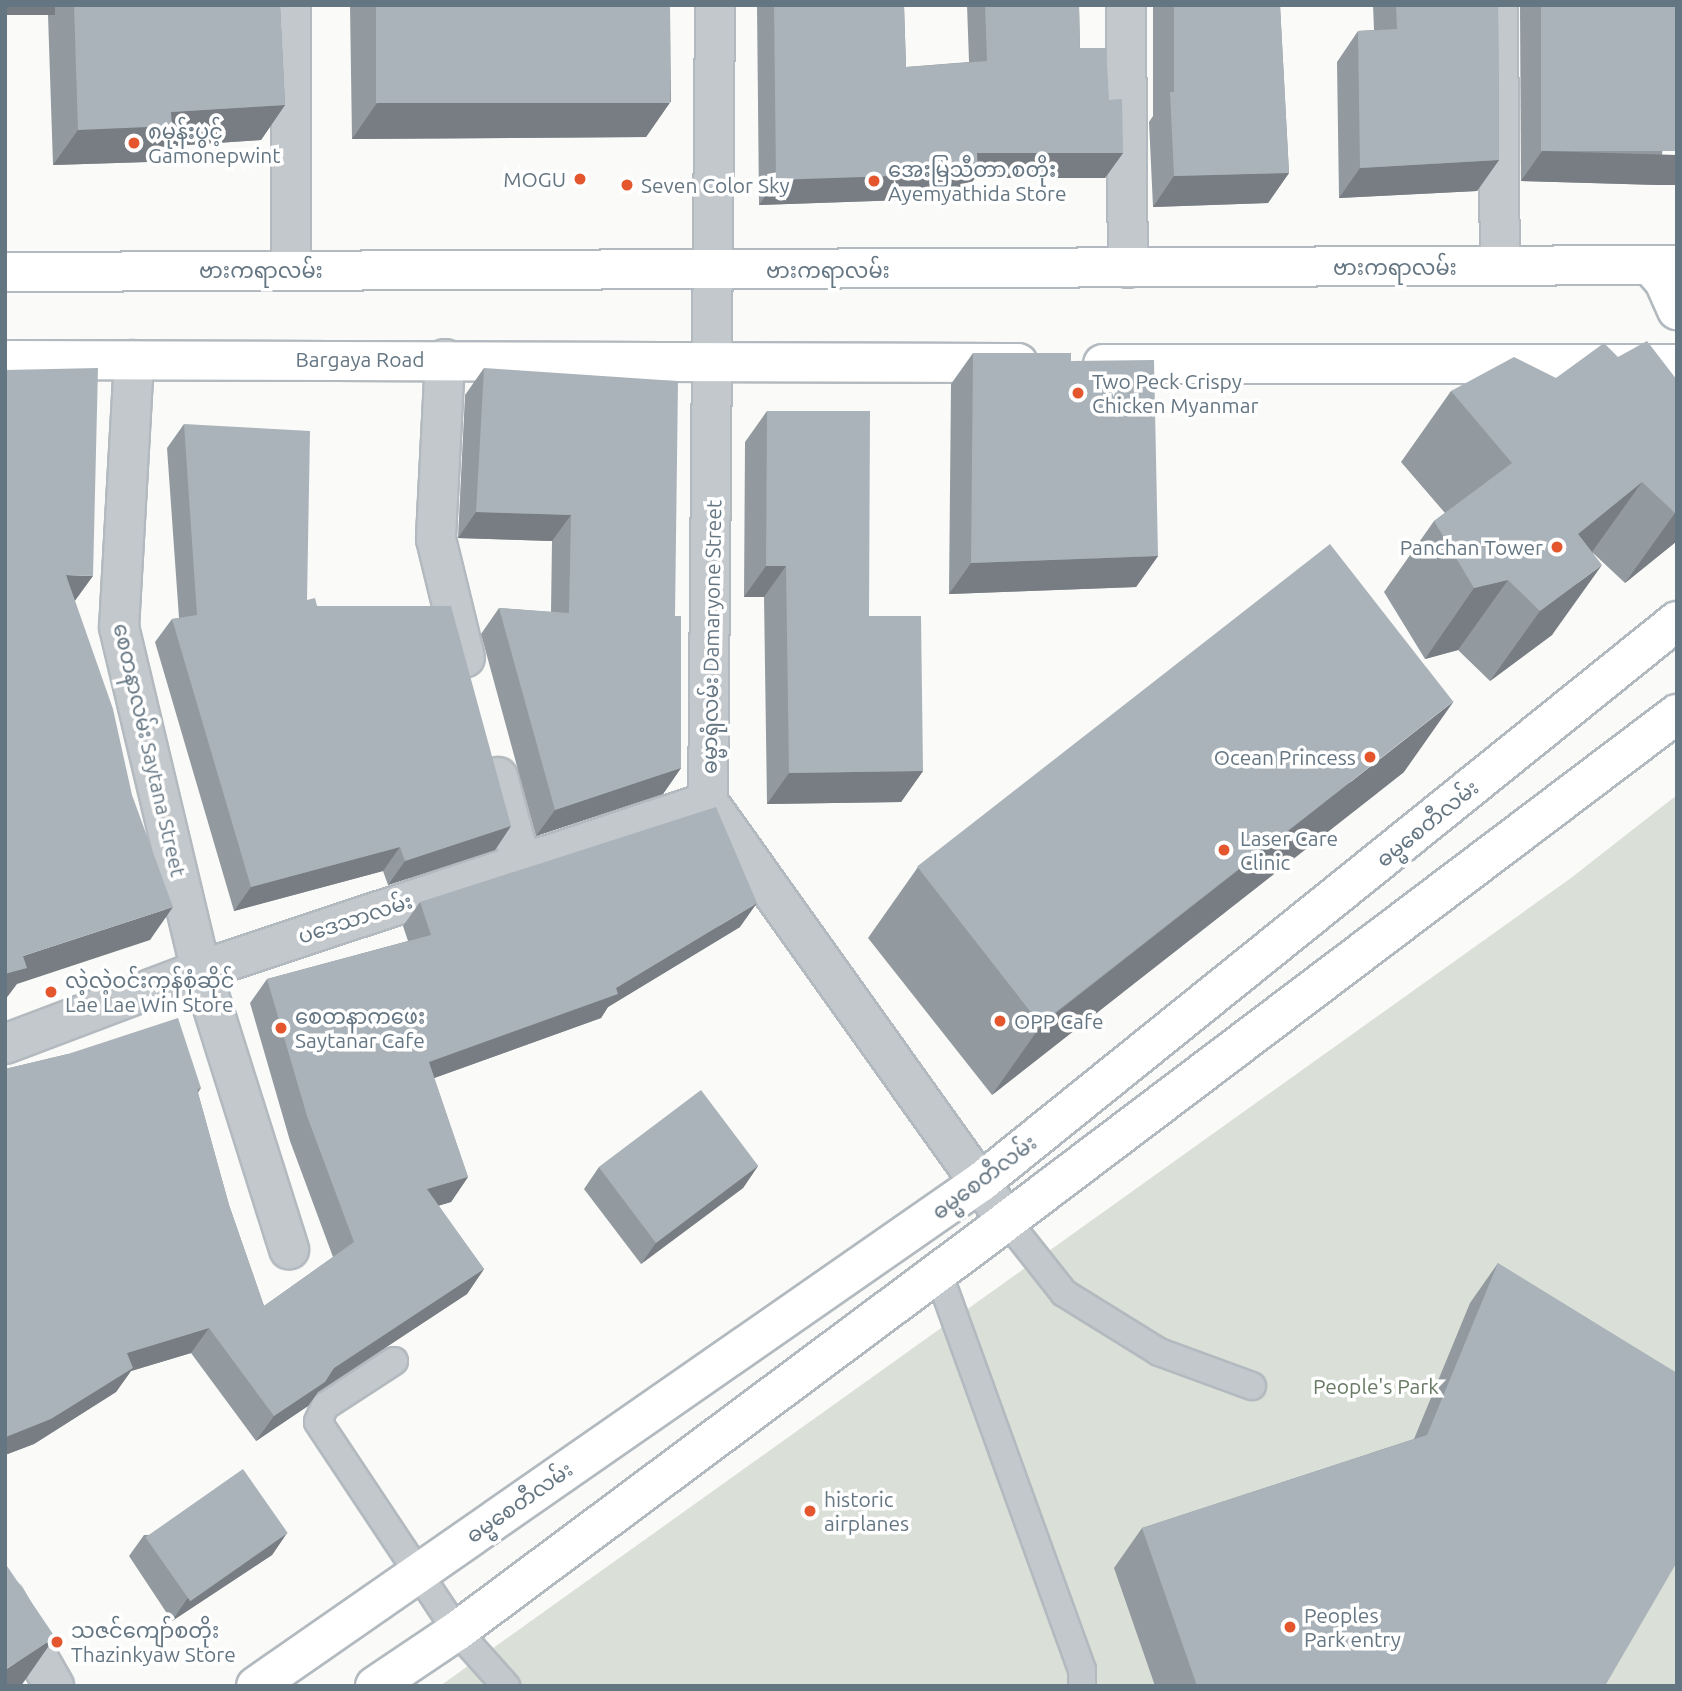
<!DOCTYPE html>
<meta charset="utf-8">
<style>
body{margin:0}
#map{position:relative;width:1682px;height:1691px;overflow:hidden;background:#fafaf8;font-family:Ubuntu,"Noto Sans Myanmar",sans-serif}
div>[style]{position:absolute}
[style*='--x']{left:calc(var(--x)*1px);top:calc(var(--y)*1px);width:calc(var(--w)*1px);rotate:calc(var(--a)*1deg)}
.green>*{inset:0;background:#dadfd7}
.roads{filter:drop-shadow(2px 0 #b3babf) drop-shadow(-2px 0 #b3babf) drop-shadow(0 2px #b3babf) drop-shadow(0 -2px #b3babf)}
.lane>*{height:26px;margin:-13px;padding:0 13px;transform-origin:13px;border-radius:13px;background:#c3c8cc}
.street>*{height:38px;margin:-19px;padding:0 19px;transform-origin:19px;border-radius:19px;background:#c3c8cc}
.secondary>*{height:38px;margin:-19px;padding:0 19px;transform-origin:19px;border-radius:19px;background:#fff}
.primary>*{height:38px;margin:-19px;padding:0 19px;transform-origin:19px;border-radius:19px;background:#fff}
.wall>*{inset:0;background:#929a9f}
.shaded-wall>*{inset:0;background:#777d82;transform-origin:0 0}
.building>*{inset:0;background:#aab3b9;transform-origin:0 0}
.dots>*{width:19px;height:19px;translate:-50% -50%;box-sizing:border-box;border:4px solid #fff;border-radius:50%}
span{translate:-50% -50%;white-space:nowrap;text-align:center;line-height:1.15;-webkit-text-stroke:7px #fff;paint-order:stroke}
.poi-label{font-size:21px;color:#657683}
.left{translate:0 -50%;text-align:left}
.right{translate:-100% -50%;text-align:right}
.street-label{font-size:21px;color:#657683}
.park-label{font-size:21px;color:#687a64}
.frame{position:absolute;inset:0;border:7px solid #657683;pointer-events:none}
</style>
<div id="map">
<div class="green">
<i style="clip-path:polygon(1677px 795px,1677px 1686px,440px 1686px,1571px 878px)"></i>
</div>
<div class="roads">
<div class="lane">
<i style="--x:1007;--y:1221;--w:92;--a:51.6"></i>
<i style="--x:1064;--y:1293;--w:112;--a:31.8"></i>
<i style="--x:1159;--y:1352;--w:99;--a:20.1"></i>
<i style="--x:938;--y:1272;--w:423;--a:70.1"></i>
<i style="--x:1082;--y:1670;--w:16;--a:90"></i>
<i style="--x:394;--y:1361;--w:82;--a:146.9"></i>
<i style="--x:325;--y:1406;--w:17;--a:114"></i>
<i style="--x:318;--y:1422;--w:251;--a:56.4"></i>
<i style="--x:457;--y:1631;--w:74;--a:48.3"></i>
</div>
<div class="street">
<i style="--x:291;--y:5;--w:264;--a:90"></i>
<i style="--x:715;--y:5;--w:797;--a:90.5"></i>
<i style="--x:708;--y:802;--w:515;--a:54.49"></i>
<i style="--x:1126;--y:5;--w:263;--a:89.6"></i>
<i style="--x:1498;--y:5;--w:261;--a:89.6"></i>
<i style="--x:445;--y:359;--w:180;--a:92.9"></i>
<i style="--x:436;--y:539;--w:122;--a:76.3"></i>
<i style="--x:134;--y:360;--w:267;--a:93.2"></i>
<i style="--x:119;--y:627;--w:353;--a:76.6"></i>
<i style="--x:201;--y:970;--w:293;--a:72.5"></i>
<i style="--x:498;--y:777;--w:89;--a:75"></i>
<i style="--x:5;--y:1044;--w:210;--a:-20.7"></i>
<i style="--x:201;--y:970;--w:534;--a:-18.33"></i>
<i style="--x:5;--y:1600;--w:99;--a:60.3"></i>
</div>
<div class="secondary">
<i style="--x:256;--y:1686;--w:883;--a:-34.81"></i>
<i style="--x:981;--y:1182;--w:894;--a:-38.87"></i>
<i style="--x:375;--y:1686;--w:99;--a:-33.9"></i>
<i style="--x:457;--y:1631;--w:662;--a:-36.71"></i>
<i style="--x:988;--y:1235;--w:864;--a:-37.1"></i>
</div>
<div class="primary">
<i style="--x:1650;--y:265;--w:21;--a:49"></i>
<i style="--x:1664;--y:281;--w:32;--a:66"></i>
<i style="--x:5;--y:272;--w:1672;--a:-0.24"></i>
<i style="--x:5;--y:360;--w:1013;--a:0.17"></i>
<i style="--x:1103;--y:364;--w:574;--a:0"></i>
</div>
</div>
<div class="wall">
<i style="clip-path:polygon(5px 5px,280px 5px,285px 105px,261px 140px,157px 147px,147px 162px,53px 165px,48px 15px)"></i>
<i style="clip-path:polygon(350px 5px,670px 5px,671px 101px,646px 137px,352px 139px)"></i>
<i style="clip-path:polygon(757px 5px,904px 5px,906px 67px,969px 62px,967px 5px,1079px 5px,1080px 48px,1109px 100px,1123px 153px,1105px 178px,975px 178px,961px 198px,759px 205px)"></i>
<i style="clip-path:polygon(1153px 5px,1280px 5px,1289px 173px,1268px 203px,1153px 207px,1149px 122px,1153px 116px)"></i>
<i style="clip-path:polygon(1373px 5px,1498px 5px,1499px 160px,1477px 191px,1339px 198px,1337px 62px,1358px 31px,1374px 30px)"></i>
<i style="clip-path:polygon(1520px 5px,1677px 5px,1659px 185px,1521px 181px)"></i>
<i style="clip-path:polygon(973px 353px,1071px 361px,1158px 556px,1136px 587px,949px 594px,951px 384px)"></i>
<i style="clip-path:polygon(1618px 357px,1677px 380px,1677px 541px,1625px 583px,1593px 553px,1552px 635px,1490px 681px,1458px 650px,1425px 659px,1384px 592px,1434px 521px,1445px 513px,1401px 462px,1451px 391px,1556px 378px)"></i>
<i style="clip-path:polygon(484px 368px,675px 616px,681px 768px,663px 794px,536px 836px,481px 634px,499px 608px,551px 612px,552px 541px,458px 538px,465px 395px)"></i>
<i style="clip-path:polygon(767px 411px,869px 616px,923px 771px,901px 802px,767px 804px,764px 597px,744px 597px,745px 442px)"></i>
<i style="clip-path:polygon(184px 424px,307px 600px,317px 606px,511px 826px,495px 850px,388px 885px,383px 871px,234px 911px,155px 642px,172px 619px,179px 618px,167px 448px)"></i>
<i style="clip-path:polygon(1404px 772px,992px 1095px,868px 938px,918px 867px)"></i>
<i style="clip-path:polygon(420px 902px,740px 927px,608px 1007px,601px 1018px,434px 1078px,468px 1177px,451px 1202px,438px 1206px,484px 1269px,467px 1294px,318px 1392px,308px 1406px,256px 1441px,191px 1353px,131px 1371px,116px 1392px,34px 1444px,5px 1455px,5px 1069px,68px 1054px,201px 1088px,198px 1093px,229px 1205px,264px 1306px,333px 1257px,290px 1141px,250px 1003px,267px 979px,408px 941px,403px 926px)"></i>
<i style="clip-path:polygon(758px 1166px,743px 1188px,641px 1264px,584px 1189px,599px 1167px)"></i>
<i style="clip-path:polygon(1498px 1263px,1605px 1686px,1155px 1686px,1114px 1568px,1142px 1528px,1414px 1439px,1470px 1303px)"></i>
<i style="clip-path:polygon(287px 1533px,272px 1555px,172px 1621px,129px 1556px,144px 1535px)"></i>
</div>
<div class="shaded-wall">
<i style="left:5px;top:5px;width:50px;height:10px"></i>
<i style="clip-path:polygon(671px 101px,646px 137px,352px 139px,377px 103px)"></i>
<i style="clip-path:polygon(285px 105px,261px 140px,157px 147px,147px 162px,53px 165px,78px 130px,171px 112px)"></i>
<i style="clip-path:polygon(1542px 151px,1677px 155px,1677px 185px,1659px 185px,1521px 181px)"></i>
<i style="clip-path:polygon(977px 153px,1123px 153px,1105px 178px,975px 178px,961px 198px,759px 205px,776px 180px)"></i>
<i style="clip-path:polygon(1499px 160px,1477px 191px,1339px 198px,1360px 168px)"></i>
<i style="clip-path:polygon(1289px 173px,1268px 203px,1153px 207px,1174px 176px)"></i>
<i style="clip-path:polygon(1642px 482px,1592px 552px,1578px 534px)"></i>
<i style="clip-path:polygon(1677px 511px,1677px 541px,1625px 583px,1675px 513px)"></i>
<i style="clip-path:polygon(476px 512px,571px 515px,552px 541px,458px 538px)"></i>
<i style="clip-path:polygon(1158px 556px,1136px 587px,949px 594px,971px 563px)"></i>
<i style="clip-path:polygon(1602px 565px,1552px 635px,1490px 681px,1540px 611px)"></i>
<i style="clip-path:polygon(766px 566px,786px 566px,764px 597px,744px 597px)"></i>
<i style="clip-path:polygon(66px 575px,93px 576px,69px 609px)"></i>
<i style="clip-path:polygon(1508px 580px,1458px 650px,1425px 659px,1474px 588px)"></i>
<i style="clip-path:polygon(1454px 701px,1404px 772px,992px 1095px,1042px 1024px)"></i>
<i style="clip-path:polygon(681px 768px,663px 794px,536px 836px,555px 810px)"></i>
<i style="clip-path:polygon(923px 771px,901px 802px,767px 804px,789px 773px)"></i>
<i style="clip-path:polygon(511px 826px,495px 850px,388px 885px,405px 861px)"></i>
<i style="clip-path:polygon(400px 847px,383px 871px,234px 911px,251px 887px)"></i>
<i style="clip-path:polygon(757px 903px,740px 927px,608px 1007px,601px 1018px,412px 1086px,429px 1062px,616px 988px)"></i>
<i style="clip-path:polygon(173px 907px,150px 940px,17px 984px,5px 1000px,5px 974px,23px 956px)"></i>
<i style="clip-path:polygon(758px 1166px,743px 1188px,641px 1264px,656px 1243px)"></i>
<i style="clip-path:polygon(468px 1177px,451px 1202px,409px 1214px,427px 1189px)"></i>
<i style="clip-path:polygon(484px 1269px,467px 1294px,318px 1392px,308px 1406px,256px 1441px,274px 1416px,334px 1368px)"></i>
<i style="clip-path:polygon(209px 1328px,191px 1353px,131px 1371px,116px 1392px,34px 1444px,5px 1455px,6px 1437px,127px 1353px)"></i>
<i style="clip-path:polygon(287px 1533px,272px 1555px,172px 1621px,187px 1599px)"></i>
<i style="clip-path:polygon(55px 1637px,21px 1686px,5px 1686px,5px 1670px)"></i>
</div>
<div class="building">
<i style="clip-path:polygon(74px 5px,280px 5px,285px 105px,171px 112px,172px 126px,78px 130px)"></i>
<i style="left:376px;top:5px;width:294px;height:98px"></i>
<i style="clip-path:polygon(774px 5px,904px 5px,906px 67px,987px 61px,985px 5px,1079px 5px,1080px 48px,1106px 48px,1109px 100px,1122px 99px,1123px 153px,977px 153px,978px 173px,776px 180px)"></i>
<i style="clip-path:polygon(1174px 5px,1280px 5px,1289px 173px,1174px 176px,1170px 92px,1174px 92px)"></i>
<i style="clip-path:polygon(1396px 5px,1498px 5px,1499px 160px,1360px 168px,1358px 31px,1397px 29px)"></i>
<i style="left:1541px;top:5px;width:136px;height:146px"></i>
<i style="clip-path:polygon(1647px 341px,1677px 380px,1677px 511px,1675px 513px,1642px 482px,1578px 534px,1602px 565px,1540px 611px,1508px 580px,1474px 588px,1434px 521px,1512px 463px,1451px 391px,1514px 357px,1556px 378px,1604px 343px,1618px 357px)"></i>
<i style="clip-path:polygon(973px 353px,1071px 353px,1071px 361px,1154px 360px,1158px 556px,971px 563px)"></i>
<i style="clip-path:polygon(98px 368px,93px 576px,66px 575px,113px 709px,132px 795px,173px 907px,23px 956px,27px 968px,5px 974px,5px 370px)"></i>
<i style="clip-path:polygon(484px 368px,678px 381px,675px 616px,681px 616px,681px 768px,555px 810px,499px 608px,569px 613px,571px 515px,476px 512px)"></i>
<i style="clip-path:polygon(767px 411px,870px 411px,869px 616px,921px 616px,923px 771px,789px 773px,786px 566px,766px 566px)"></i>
<i style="clip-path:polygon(184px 424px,310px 431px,307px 600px,315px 598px,317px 606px,451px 606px,511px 826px,405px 861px,400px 847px,251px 887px,172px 619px,197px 615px)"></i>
<i style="left:1330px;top:544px;width:200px;height:524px;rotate:52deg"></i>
<i style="clip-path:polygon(716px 807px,757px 903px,616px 988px,618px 994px,429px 1062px,468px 1177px,427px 1189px,484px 1269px,334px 1368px,325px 1382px,274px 1416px,209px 1328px,127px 1353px,133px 1368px,51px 1419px,6px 1437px,5px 1069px,68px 1054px,178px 1018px,201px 1088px,197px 1089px,229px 1205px,264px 1306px,354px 1242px,307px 1116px,267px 979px,431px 935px,420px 902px)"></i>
<i style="left:701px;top:1090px;width:95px;height:128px;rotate:53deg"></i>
<i style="clip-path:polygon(1498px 1263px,1677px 1373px,1677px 1562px,1605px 1686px,1197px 1686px,1142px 1528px,1427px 1435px)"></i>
<i style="left:243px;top:1469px;width:78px;height:119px;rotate:55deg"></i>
<i style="clip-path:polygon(5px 1563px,55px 1637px,5px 1670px)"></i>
</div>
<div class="dots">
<i style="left:134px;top:143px;background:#e4572e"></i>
<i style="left:580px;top:179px;background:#e4572e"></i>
<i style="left:874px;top:181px;background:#e4572e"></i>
<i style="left:627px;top:185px;background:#e4572e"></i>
<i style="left:1078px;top:393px;background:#e4572e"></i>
<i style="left:1557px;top:547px;background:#e4572e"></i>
<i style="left:1370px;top:757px;background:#e4572e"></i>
<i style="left:1224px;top:850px;background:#e4572e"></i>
<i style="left:51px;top:992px;background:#e4572e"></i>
<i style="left:1000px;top:1021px;background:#e4572e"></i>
<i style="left:281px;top:1028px;background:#e4572e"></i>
<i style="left:810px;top:1511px;background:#e4572e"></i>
<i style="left:1290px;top:1627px;background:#e4572e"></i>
<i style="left:57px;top:1642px;background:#e4572e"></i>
</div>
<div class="poi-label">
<span class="left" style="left:148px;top:143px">၈မုန်းပွင့်<br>Gamonepwint</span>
<span class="left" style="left:888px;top:181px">အေးမြသီတာ စတိုး<br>Ayemyathida Store</span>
<span class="right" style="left:566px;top:179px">MOGU</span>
<span class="left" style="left:641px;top:185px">Seven Color Sky</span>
<span class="left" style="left:1092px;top:393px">Two Peck Crispy<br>Chicken Myanmar</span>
<span class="right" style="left:1543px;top:547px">Panchan Tower</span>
<span class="right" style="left:1356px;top:757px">Ocean Princess</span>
<span class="left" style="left:1240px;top:850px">Laser Care<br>Clinic</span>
<span class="left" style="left:65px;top:992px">လဲ့လဲ့ဝင်းကုန်စုံဆိုင်<br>Lae Lae Win Store</span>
<span class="left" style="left:295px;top:1028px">စေတနာကဖေး<br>Saytanar Cafe</span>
<span class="left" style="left:1014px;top:1021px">OPP Cafe</span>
<span class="left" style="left:824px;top:1511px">historic<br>airplanes</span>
<span class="left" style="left:1304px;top:1627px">Peoples<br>Park entry</span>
<span class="left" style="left:71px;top:1642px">သဇင်ကျော်စတိုး<br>Thazinkyaw Store</span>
</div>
<div class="street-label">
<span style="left:1395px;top:267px">ဗားကရာလမ်း</span>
<span style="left:261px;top:270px">ဗားကရာလမ်း</span>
<span style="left:828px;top:270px">ဗားကရာလမ်း</span>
<span style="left:360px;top:359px">Bargaya Road</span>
<span style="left:711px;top:637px;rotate:-89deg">ဓမ္မာရုံလမ်း Damaryone Street</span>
<span style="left:150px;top:750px;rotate:77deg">စေတနာလမ်း Saytana Street</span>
<span style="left:1427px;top:823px;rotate:-39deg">ဓမ္မစေတီလမ်း</span>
<span style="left:355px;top:918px;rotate:-18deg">ပဒေသာလမ်း</span>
<span style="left:984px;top:1177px;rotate:-37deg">ဓမ္မစေတီလမ်း</span>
<span style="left:519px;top:1502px;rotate:-35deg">ဓမ္မစေတီလမ်း</span>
</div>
<div class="park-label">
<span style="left:1376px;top:1386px">People's Park</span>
</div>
<div class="frame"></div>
</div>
